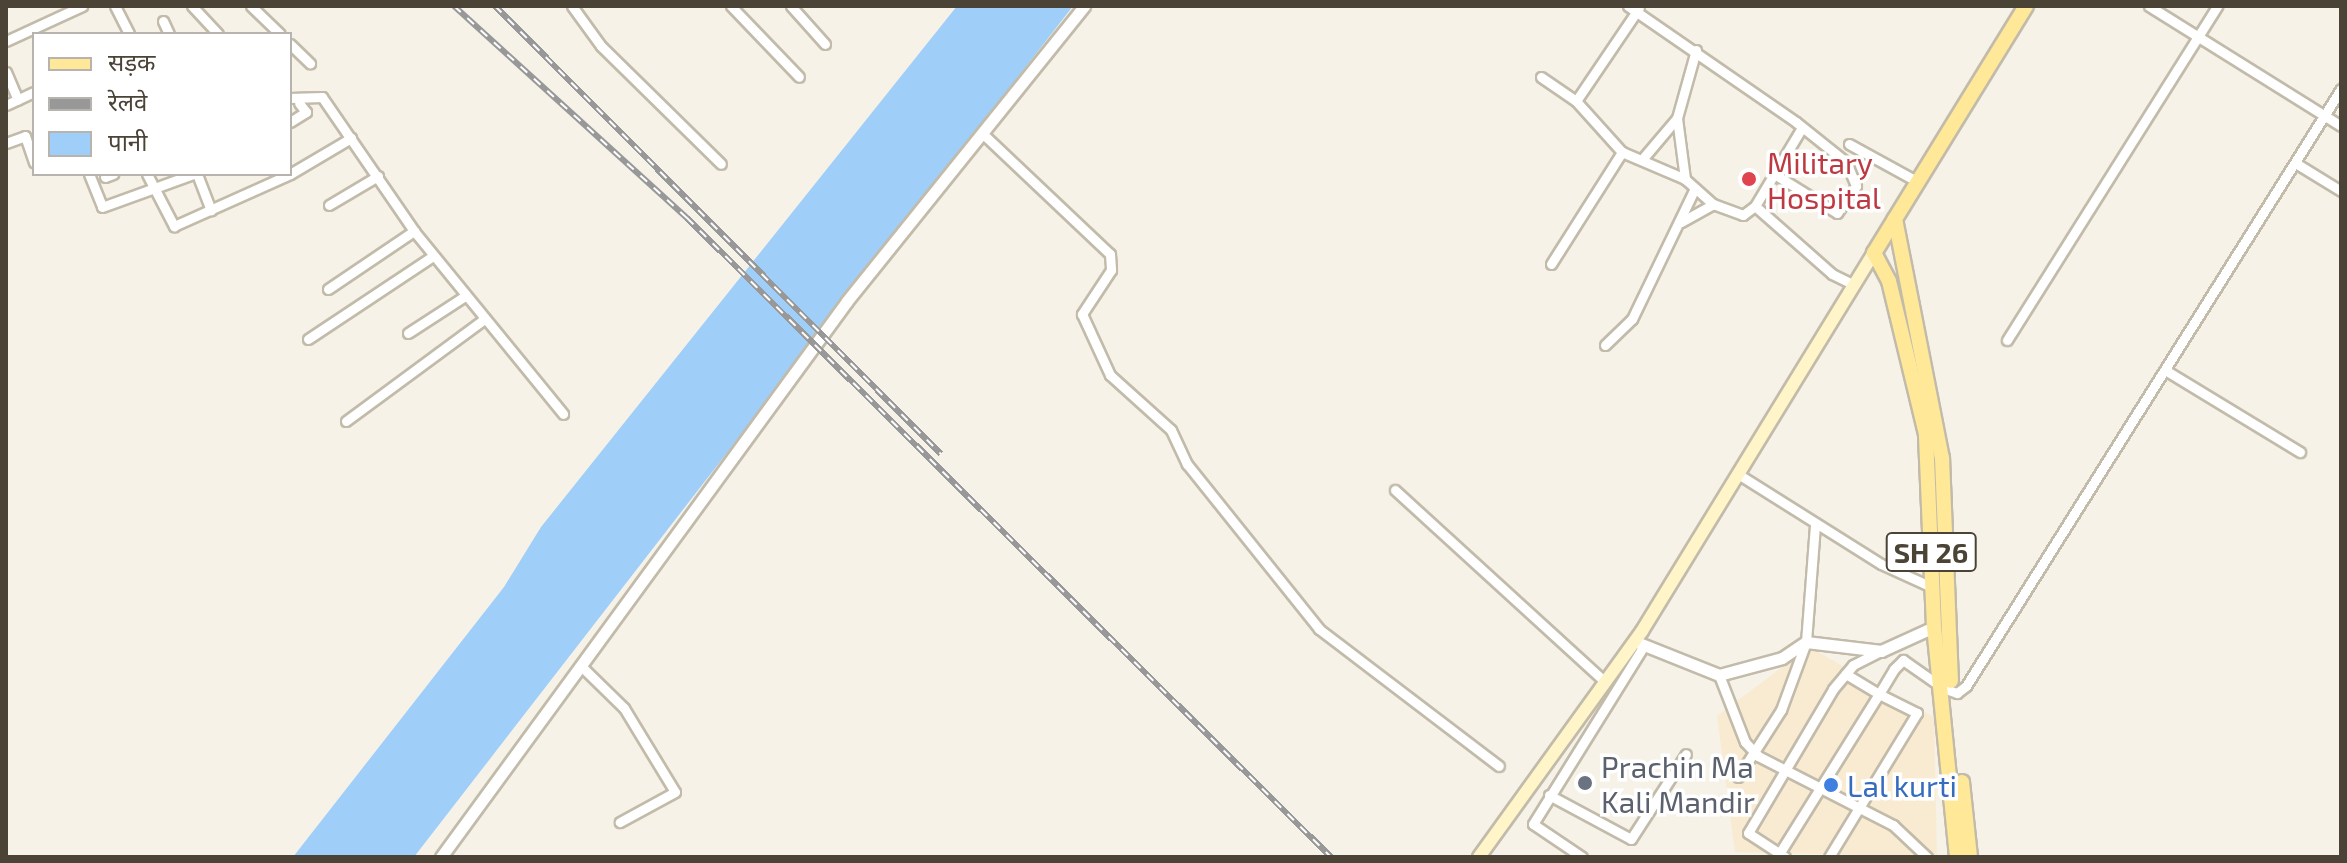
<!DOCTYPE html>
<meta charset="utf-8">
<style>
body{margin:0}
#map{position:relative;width:2347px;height:863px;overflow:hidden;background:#f6f2e8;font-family:"Exo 2","Noto Sans Devanagari",sans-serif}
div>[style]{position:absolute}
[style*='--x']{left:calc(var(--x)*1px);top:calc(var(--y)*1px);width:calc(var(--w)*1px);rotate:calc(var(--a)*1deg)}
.commercial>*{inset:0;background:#f9ebd2}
.water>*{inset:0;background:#9fcef8}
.roads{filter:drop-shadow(2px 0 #c2bbaa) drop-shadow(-2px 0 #c2bbaa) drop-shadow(0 2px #c2bbaa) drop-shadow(0 -2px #c2bbaa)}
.minor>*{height:9px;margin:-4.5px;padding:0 4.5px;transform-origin:4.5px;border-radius:4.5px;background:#fff}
.tertiary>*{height:11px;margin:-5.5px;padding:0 5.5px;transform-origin:5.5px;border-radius:5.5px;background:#fff}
.secondary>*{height:12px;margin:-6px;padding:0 6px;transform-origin:6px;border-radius:6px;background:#fff5c9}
.primary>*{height:14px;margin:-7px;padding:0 7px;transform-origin:7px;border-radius:7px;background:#ffe898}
.rail>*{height:6px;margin-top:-3px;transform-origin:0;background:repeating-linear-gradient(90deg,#fff 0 9px,#989898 0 18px);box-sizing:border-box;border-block:2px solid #989898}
.dots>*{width:22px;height:22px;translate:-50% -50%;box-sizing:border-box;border:4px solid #fff;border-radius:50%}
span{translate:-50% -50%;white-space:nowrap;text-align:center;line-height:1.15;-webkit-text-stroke:7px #fff;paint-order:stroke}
.shield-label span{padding:2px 6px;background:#fff;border:2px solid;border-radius:6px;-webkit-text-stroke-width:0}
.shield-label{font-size:28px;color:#4a4336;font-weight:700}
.health-label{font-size:30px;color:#be3a42}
.left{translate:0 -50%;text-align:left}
.worship-label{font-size:30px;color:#5b616d}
.shop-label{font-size:30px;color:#366cbe}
.frame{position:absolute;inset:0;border:8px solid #4a4336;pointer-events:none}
.legend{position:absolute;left:32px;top:32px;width:260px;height:144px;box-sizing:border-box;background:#fff;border:2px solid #b7b4af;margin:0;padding:10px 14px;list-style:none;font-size:24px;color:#4a4336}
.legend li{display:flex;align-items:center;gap:16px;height:40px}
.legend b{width:40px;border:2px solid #b7b4af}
</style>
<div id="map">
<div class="commercial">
<i style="clip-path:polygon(1809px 647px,1934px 717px,1937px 857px,1735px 852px,1717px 716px)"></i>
</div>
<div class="water">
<i style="clip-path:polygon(957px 6px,1073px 6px,414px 857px,293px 857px,504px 587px,541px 527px)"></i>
</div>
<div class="roads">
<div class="minor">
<i style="--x:115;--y:6;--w:31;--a:63"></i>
<i style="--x:192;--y:6;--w:38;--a:47"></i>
<i style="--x:251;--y:6;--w:40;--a:44"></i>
<i style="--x:572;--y:6;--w:49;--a:54.1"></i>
<i style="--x:601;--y:46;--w:168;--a:44.5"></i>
<i style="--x:731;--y:6;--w:98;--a:46.2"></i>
<i style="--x:791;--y:6;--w:51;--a:48.2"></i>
<i style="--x:1628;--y:6;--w:204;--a:34.6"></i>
<i style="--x:1796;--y:122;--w:64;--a:38.7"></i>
<i style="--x:1846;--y:162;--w:26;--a:67"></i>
<i style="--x:1856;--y:186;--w:33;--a:125"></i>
<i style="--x:1837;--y:213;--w:74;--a:-148.2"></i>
<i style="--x:2149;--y:6;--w:226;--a:32"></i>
<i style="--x:163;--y:21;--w:14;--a:65"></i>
<i style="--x:6;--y:41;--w:84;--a:-24.7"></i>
<i style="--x:290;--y:44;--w:28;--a:44"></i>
<i style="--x:1696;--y:50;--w:71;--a:105.6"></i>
<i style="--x:1677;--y:118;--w:62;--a:82.5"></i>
<i style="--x:1685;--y:179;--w:38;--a:42"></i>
<i style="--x:1713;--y:204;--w:32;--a:20"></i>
<i style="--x:1743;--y:215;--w:15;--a:-37"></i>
<i style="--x:1755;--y:206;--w:90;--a:-59.1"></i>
<i style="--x:6;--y:72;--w:30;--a:67"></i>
<i style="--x:1541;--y:77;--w:42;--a:34.4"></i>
<i style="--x:1576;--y:101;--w:69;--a:48"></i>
<i style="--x:1622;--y:152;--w:69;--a:23.2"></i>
<i style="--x:290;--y:98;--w:32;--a:-2"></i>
<i style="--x:322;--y:97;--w:163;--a:55.5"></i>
<i style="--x:414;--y:231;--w:236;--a:50.8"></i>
<i style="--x:1576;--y:101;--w:112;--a:-55.9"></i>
<i style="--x:6;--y:105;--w:31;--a:-25"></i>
<i style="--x:290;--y:122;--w:19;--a:-32"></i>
<i style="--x:306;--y:112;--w:11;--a:-128"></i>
<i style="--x:982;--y:133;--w:176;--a:43.4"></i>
<i style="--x:1110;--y:254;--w:16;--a:86"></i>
<i style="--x:1111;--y:270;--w:53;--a:123.4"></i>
<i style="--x:1082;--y:314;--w:67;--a:65.3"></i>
<i style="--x:1110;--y:375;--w:82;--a:42"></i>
<i style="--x:1171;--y:430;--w:38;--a:65"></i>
<i style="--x:1187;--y:464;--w:211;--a:51.3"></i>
<i style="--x:1319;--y:629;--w:226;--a:37.3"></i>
<i style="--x:6;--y:143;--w:20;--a:-20"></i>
<i style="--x:25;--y:136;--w:28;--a:71"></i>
<i style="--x:1849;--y:144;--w:79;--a:28.8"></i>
<i style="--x:1644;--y:157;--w:51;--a:-49.8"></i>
<i style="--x:2297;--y:164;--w:52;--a:31.5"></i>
<i style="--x:89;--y:174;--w:35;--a:68"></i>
<i style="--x:102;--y:207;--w:97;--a:-19.9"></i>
<i style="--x:147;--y:174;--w:59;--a:62.6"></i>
<i style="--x:174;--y:226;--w:127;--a:-24.1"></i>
<i style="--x:197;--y:174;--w:39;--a:69"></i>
<i style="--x:290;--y:174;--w:71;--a:-30.5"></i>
<i style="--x:105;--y:177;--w:9;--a:-21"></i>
<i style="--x:329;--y:205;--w:57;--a:-30.6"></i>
<i style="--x:1755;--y:206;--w:103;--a:41.4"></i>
<i style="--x:1832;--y:274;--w:25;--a:26"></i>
<i style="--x:1681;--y:222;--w:37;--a:-29"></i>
<i style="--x:1551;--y:264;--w:133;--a:-57.6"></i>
<i style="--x:328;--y:289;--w:104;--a:-34"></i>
<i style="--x:408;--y:333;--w:68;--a:-33"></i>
<i style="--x:308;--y:339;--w:150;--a:-33.6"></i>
<i style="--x:2007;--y:340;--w:395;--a:-57.8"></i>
<i style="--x:1605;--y:345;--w:37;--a:-44"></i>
<i style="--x:1632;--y:319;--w:143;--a:-64.3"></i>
<i style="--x:2165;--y:370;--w:158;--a:31.3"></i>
<i style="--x:346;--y:421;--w:170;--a:-36.4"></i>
<i style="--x:1738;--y:474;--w:169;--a:32.2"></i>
<i style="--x:1881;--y:564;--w:56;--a:24.3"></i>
<i style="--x:1395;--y:490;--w:285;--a:42.4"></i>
<i style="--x:581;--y:666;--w:60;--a:44.3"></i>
<i style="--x:624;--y:708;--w:98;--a:58.7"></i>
<i style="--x:675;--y:792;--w:63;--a:151.4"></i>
<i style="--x:1719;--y:675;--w:72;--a:68.8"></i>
<i style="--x:1745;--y:742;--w:19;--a:47"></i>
<i style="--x:1758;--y:756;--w:152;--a:27.1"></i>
<i style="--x:1893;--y:825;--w:47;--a:43.3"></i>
<i style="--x:1738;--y:777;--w:80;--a:-57.3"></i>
<i style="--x:1781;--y:710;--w:72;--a:-69.8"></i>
<i style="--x:1806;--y:642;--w:117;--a:-85.6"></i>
<i style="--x:1549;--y:795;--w:93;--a:28.2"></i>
<i style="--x:1631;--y:839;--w:101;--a:-57.1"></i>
<i style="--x:1779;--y:854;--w:189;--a:-58"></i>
<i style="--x:1879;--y:694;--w:39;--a:-149"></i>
<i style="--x:1582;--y:857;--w:59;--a:-146"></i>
<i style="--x:1533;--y:824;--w:210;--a:-58.1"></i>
<i style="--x:1785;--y:857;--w:44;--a:-147"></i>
<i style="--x:1748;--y:833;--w:167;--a:-59.4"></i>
<i style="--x:1833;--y:689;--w:31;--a:-50"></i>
<i style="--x:1853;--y:665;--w:31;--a:-27"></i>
<i style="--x:1829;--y:857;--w:169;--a:-58.6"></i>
<i style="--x:1917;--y:713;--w:42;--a:-153.4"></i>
<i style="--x:1879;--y:694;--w:29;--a:-59"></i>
<i style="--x:1894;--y:669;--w:13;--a:-45"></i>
<i style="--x:1903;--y:660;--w:49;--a:35"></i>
<i style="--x:1943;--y:688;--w:15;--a:20"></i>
<i style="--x:1957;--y:693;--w:11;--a:-38"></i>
<i style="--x:1966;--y:686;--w:705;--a:-57.87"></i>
</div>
<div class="tertiary">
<i style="--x:1634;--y:641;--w:92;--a:21.8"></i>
<i style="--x:1719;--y:675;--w:65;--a:-15.1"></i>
<i style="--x:1782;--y:658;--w:29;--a:-34"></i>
<i style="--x:1806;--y:642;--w:76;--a:6.8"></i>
<i style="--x:1881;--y:651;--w:58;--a:-24.4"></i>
<i style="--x:441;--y:857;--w:688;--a:-53.86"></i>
<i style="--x:847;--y:301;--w:378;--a:-51.2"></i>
</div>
<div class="secondary">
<i style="--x:1479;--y:857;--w:279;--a:-54.2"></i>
<i style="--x:1642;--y:631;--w:444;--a:-58.5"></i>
</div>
<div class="primary">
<i style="--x:1895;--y:219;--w:244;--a:78.9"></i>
<i style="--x:1942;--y:458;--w:223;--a:87.7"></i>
<i style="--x:1962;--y:782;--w:75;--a:83.9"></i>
<i style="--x:1957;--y:857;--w:231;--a:-95.7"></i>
<i style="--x:1934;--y:627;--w:193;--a:-92.4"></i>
<i style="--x:1926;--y:434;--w:157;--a:-103.6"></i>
<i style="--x:1889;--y:281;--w:32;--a:-118"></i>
<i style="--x:1874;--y:253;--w:290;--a:-58.4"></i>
</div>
</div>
<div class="rail">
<i style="--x:454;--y:6;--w:315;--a:42.3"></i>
<i style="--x:687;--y:218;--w:907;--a:44.78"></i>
<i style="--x:495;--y:6;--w:632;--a:45.13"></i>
</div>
<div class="dots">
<i style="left:1749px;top:179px;background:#e0444e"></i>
<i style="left:1585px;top:783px;background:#6b7280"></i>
<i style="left:1831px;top:785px;background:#3f7fe0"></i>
</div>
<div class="shield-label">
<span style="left:1931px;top:552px">SH 26</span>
</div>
<div class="health-label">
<span class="left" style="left:1767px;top:179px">Military<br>Hospital</span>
</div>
<div class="worship-label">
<span class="left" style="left:1601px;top:783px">Prachin Ma<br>Kali Mandir</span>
</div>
<div class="shop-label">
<span class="left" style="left:1847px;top:785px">Lal kurti</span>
</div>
<div class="frame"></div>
<ul class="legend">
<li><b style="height:10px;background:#ffe898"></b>सड़क</li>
<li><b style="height:10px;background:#989898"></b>रेलवे</li>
<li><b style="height:22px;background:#9fcef8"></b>पानी</li>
</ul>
</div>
